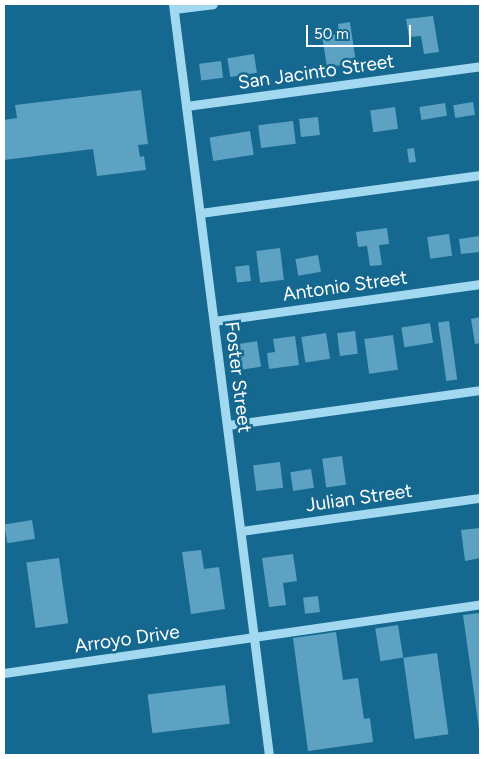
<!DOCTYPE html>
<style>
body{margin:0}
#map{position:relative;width:484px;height:759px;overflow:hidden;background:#15688f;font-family:Figtree,sans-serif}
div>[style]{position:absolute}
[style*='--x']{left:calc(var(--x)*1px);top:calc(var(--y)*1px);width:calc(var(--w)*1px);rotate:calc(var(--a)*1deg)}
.building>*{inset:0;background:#5da2c3;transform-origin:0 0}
.minor>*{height:9px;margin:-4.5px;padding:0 4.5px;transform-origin:4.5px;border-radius:4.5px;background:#a2d8f0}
span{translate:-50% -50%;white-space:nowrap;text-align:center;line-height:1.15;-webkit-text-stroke:5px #15688f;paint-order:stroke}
.street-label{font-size:19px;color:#fff}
.frame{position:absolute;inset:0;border:5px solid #fff;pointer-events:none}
.scale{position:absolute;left:306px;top:25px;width:105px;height:22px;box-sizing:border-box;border:2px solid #fff;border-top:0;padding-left:6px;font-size:15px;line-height:18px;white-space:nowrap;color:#fff;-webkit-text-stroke:4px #15688f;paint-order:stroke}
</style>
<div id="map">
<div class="building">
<i style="clip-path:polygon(433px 16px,439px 52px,424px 54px,421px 36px,409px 37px,406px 19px)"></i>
<i style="clip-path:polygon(350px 22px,356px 63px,327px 67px,322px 36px,339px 34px,338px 24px)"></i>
<i style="left:254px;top:54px;width:19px;height:27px;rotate:81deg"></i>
<i style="left:221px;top:61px;width:17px;height:22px;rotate:83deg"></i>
<i style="clip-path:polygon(141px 90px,148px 144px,138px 145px,140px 157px,144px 156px,146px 170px,97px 176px,93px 149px,4px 160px,4px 120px,17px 118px,15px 105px)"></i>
<i style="left:473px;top:102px;width:13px;height:20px;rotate:81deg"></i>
<i style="left:445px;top:103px;width:13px;height:26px;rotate:81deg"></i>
<i style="left:395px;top:107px;width:22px;height:25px;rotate:82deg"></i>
<i style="left:318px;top:117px;width:18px;height:19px;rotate:84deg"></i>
<i style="left:293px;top:121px;width:23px;height:35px;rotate:83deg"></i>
<i style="left:250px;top:131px;width:24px;height:41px;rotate:81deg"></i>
<i style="left:414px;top:148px;width:14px;height:7px;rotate:82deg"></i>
<i style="clip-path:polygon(387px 228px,389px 244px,379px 245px,382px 265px,370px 266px,367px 246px,358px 247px,356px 232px)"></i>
<i style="left:449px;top:234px;width:22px;height:22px;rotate:82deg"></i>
<i style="clip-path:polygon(480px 236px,480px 252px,461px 254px,459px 239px)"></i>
<i style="left:280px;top:248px;width:32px;height:24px;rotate:83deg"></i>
<i style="left:318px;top:255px;width:17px;height:23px;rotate:80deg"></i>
<i style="left:249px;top:265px;width:16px;height:14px;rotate:83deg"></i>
<i style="clip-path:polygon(480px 317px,480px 343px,475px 344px,471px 319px)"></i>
<i style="left:449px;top:321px;width:59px;height:11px;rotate:82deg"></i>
<i style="left:430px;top:323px;width:20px;height:29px;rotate:81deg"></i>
<i style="left:355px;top:331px;width:23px;height:18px;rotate:83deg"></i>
<i style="left:326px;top:333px;width:26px;height:25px;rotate:81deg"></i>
<i style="left:393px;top:335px;width:35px;height:29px;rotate:82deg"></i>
<i style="clip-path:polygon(295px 336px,299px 365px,269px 369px,267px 353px,275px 352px,273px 339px)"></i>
<i style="left:257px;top:341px;width:26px;height:20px;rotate:81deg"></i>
<i style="left:342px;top:456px;width:29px;height:20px;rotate:82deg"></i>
<i style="left:280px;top:462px;width:26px;height:27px;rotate:83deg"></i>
<i style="left:311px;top:469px;width:19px;height:21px;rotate:81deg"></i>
<i style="left:32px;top:520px;width:19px;height:28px;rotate:81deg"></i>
<i style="clip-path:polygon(480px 528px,480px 558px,465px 561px,461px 530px)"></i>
<i style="clip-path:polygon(201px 550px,204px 569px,219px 567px,225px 609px,191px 614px,182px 552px)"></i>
<i style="clip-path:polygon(293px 554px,297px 581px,283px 583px,286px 605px,269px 607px,262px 558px)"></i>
<i style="left:59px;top:558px;width:66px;height:33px;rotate:82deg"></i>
<i style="left:318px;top:596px;width:16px;height:15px;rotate:83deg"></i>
<i style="clip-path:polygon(480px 613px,480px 729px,479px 729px,463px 615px)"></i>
<i style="left:398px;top:625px;width:33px;height:23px;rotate:81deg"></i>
<i style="clip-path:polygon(336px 632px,343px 680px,358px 678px,364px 719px,370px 718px,373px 742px,308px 751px,293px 638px)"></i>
<i style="left:437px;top:653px;width:82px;height:34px;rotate:82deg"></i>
<i style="left:225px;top:685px;width:39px;height:78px;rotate:83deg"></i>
</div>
<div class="minor">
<i style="--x:173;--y:4;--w:757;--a:82.72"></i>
<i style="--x:174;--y:9;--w:39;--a:-7"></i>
<i style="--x:186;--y:106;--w:297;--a:-7.7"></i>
<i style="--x:200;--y:213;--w:283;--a:-7.7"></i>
<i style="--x:214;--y:321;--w:269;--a:-7.9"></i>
<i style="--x:228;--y:425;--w:254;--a:-7.9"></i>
<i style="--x:241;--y:531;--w:241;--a:-7.9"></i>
<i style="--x:4;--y:673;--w:481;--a:-8.2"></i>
</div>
<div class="street-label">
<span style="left:316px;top:72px;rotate:-8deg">San Jacinto Street</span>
<span style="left:345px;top:286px;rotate:-8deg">Antonio Street</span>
<span style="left:238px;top:377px;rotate:83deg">Foster Street</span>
<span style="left:359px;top:498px;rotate:-8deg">Julian Street</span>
<span style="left:127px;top:639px;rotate:-8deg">Arroyo Drive</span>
</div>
<div class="frame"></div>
<div class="scale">50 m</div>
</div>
